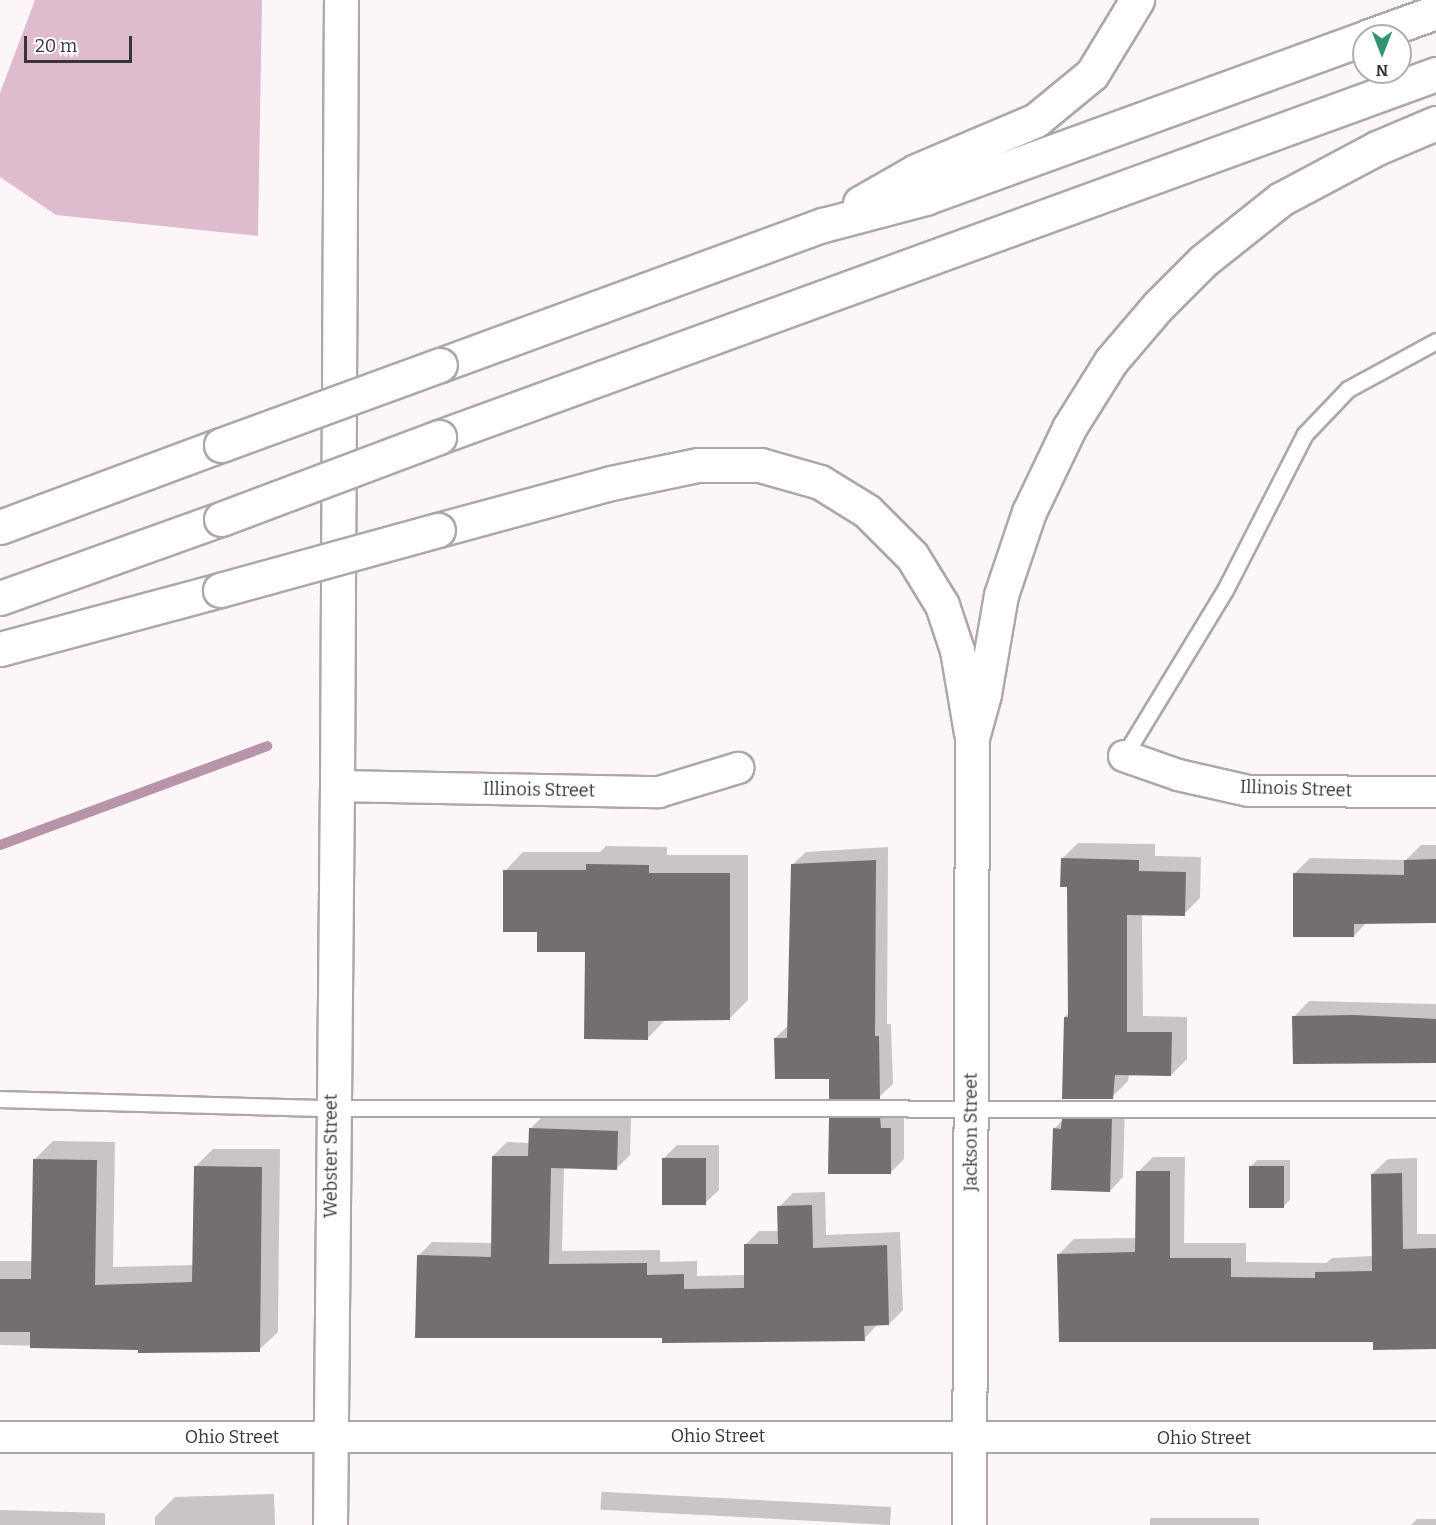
<!DOCTYPE html>
<style>
body{margin:0}
#map{position:relative;width:1436px;height:1525px;overflow:hidden;background:#fcf6f9;font-family:Bitter,serif}
div>[style]{position:absolute}
[style*='--x']{left:calc(var(--x)*1px);top:calc(var(--y)*1px);width:calc(var(--w)*1px);rotate:calc(var(--a)*1deg)}
.green>*{inset:0;background:#dfbbce}
.shadow>*{inset:0;background:#0003;transform-origin:0 0}
.stream>*{height:10px;margin:-5px;padding:0 5px;transform-origin:5px;border-radius:5px;background:#b894a8}
.building>*{inset:0;background:#746e71;transform-origin:0 0}
.roads{filter:drop-shadow(2px 0 #aca7aa) drop-shadow(-2px 0 #aca7aa) drop-shadow(0 2px #aca7aa) drop-shadow(0 -2px #aca7aa)}
.lane>*{height:15px;margin:-7.5px;padding:0 7.5px;transform-origin:7.5px;border-radius:7.5px;background:#fff}
.street>*{height:30px;margin:-15px;padding:0 15px;transform-origin:15px;border-radius:15px;background:#fff}
.secondary>*{height:33px;margin:-16.5px;padding:0 16.5px;transform-origin:16.5px;border-radius:16.5px;background:#fff}
.highway>*{height:33px;margin:-16.5px;padding:0 16.5px;transform-origin:16.5px;border-radius:16.5px;background:#fff}
.bridges{filter:drop-shadow(2px 0 #aca7aa) drop-shadow(-2px 0 #aca7aa) drop-shadow(0 2px #aca7aa) drop-shadow(0 -2px #aca7aa)}
.highway-bridge>*{height:33px;margin:-16.5px;padding:0 16.5px;transform-origin:16.5px;border-radius:16.5px;background:#fff}
span{translate:-50% -50%;white-space:nowrap;text-align:center;line-height:1.15;-webkit-text-stroke:6px #fff;paint-order:stroke}
.street-label{font-size:18px;color:#383637}
.north{position:absolute;left:1352px;top:24px;width:60px;height:60px;box-sizing:border-box;background:#fff;border:2px solid #afafaf;border-radius:50%;rotate:180deg;font-size:16px;font-weight:700;line-height:24px;text-align:center;color:#383637}
.north::after{content:'';display:block;margin:auto;width:21px;height:27px;background:#2f946f;clip-path:polygon(50% 0,100% 100%,50% 72%,0 100%)}
.scale{position:absolute;left:24px;top:36px;width:108px;height:27px;box-sizing:border-box;border:3px solid #383637;border-top:0;padding-left:8px;font-size:18px;line-height:21px;white-space:nowrap;color:#383637;-webkit-text-stroke:4px #fff;paint-order:stroke}
</style>
<div id="map">
<div class="green">
<i style="clip-path:polygon(35px 0,262px 0,258px 236px,56px 215px,0 177px,0 93px)"></i>
</div>
<div class="shadow">
<i style="clip-path:polygon(1078px 843px,1155px 844px,1155px 856px,1201px 857px,1200px 898px,1184px 914px,1142px 914px,1143px 1016px,1187px 1017px,1187px 1059px,1171px 1075px,1129px 1074px,1128px 1081px,1112px 1097px,1065px 1017px,1069px 1013px,1069px 886px,1062px 859px)"></i>
<i style="clip-path:polygon(1421px 845px,1436px 845px,1436px 921px,1367px 922px,1354px 936px,1295px 873px,1310px 858px,1406px 860px)"></i>
<i style="clip-path:polygon(606px 846px,667px 847px,667px 855px,748px 855px,748px 1000px,729px 1019px,666px 1019px,647px 1039px,586px 950px,539px 930px,505px 871px,523px 852px,600px 852px)"></i>
<i style="clip-path:polygon(888px 847px,887px 1024px,891px 1024px,893px 1084px,879px 1097px,831px 1077px,775px 1038px,789px 1025px,792px 865px,806px 852px)"></i>
<i style="clip-path:polygon(1309px 1001px,1436px 1004px,1436px 1062px,1294px 1017px)"></i>
<i style="clip-path:polygon(844px 1105px,904px 1116px,904px 1159px,890px 1173px,830px 1119px)"></i>
<i style="clip-path:polygon(1076px 1106px,1125px 1106px,1123px 1177px,1110px 1191px,1054px 1129px)"></i>
<i style="clip-path:polygon(544px 1115px,631px 1118px,630px 1155px,617px 1168px,564px 1167px,562px 1251px,660px 1250px,660px 1262px,697px 1261px,697px 1276px,746px 1275px,745px 1245px,759px 1231px,780px 1231px,779px 1207px,793px 1193px,825px 1192px,826px 1235px,900px 1232px,903px 1310px,889px 1324px,878px 1324px,864px 1339px,663px 1336px,418px 1256px,432px 1242px,492px 1243px,493px 1156px,507px 1142px,530px 1143px,530px 1129px)"></i>
<i style="clip-path:polygon(53px 1141px,115px 1142px,113px 1267px,194px 1265px,195px 1167px,213px 1149px,280px 1149px,278px 1332px,259px 1350px,0 1345px,0 1261px,33px 1261px,35px 1159px)"></i>
<i style="clip-path:polygon(677px 1145px,719px 1145px,719px 1190px,705px 1203px,663px 1159px)"></i>
<i style="clip-path:polygon(1153px 1157px,1185px 1157px,1184px 1243px,1246px 1243px,1246px 1262px,1326px 1263px,1332px 1258px,1373px 1256px,1372px 1174px,1388px 1159px,1417px 1158px,1417px 1234px,1436px 1234px,1436px 1349px,1374px 1348px,1374px 1340px,1059px 1254px,1074px 1239px,1137px 1238px,1138px 1172px)"></i>
<i style="clip-path:polygon(1257px 1160px,1290px 1160px,1290px 1200px,1284px 1206px,1251px 1166px)"></i>
<i style="clip-path:polygon(274px 1494px,275px 1525px,155px 1525px,155px 1517px,175px 1497px)"></i>
<i style="left:891px;top:1507px;width:18px;height:290px;rotate:93deg"></i>
<i style="clip-path:polygon(0 1510px,105px 1513px,105px 1525px,0 1525px)"></i>
<i style="left:1150px;top:1518px;width:109px;height:10px"></i>
<i style="clip-path:polygon(1417px 1519px,1436px 1519px,1436px 1525px,1411px 1525px)"></i>
</div>
<div class="stream">
<i style="--x:0;--y:845;--w:285;--a:-20.3"></i>
</div>
<div class="building">
<i style="clip-path:polygon(1061px 858px,1139px 860px,1139px 871px,1186px 872px,1185px 916px,1127px 915px,1127px 1032px,1172px 1032px,1171px 1076px,1115px 1075px,1113px 1099px,1062px 1099px,1064px 1017px,1068px 1017px,1067px 887px,1060px 887px)"></i>
<i style="clip-path:polygon(1436px 859px,1436px 923px,1354px 924px,1354px 937px,1293px 937px,1293px 873px,1404px 875px,1404px 860px)"></i>
<i style="clip-path:polygon(876px 860px,875px 1036px,879px 1036px,880px 1099px,829px 1099px,829px 1079px,775px 1079px,774px 1038px,787px 1038px,791px 864px)"></i>
<i style="clip-path:polygon(586px 864px,649px 865px,649px 873px,730px 873px,730px 1020px,648px 1021px,648px 1040px,584px 1039px,585px 952px,537px 952px,537px 932px,503px 932px,503px 870px,586px 870px)"></i>
<i style="clip-path:polygon(1354px 1015px,1436px 1019px,1436px 1063px,1293px 1064px,1292px 1016px)"></i>
<i style="clip-path:polygon(829px 1118px,880px 1118px,881px 1128px,891px 1128px,891px 1174px,828px 1174px)"></i>
<i style="clip-path:polygon(1062px 1118px,1112px 1118px,1110px 1192px,1051px 1190px,1053px 1128px,1061px 1129px)"></i>
<i style="clip-path:polygon(529px 1128px,618px 1131px,617px 1170px,551px 1168px,549px 1264px,647px 1263px,647px 1275px,684px 1274px,684px 1289px,744px 1288px,744px 1244px,778px 1244px,777px 1206px,812px 1205px,813px 1248px,887px 1245px,889px 1325px,864px 1326px,865px 1341px,662px 1343px,662px 1338px,415px 1338px,417px 1255px,491px 1257px,492px 1156px,528px 1156px)"></i>
<i style="left:662px;top:1158px;width:44px;height:47px"></i>
<i style="clip-path:polygon(33px 1159px,97px 1160px,95px 1285px,192px 1282px,194px 1166px,262px 1167px,260px 1352px,138px 1353px,138px 1350px,30px 1348px,30px 1332px,0 1332px,0 1279px,31px 1279px)"></i>
<i style="left:1249px;top:1166px;width:35px;height:42px"></i>
<i style="clip-path:polygon(1136px 1171px,1170px 1171px,1170px 1258px,1231px 1258px,1231px 1277px,1315px 1278px,1315px 1272px,1372px 1271px,1371px 1174px,1402px 1173px,1403px 1249px,1436px 1248px,1436px 1349px,1373px 1350px,1373px 1342px,1059px 1342px,1057px 1254px,1135px 1252px)"></i>
</div>
<div class="roads">
<div class="lane">
<i style="--x:1124;--y:756;--w:194;--a:-58.7"></i>
<i style="--x:1225;--y:590;--w:175;--a:-62.9"></i>
<i style="--x:1305;--y:434;--w:62;--a:-46.3"></i>
<i style="--x:1348;--y:389;--w:100;--a:-28.6"></i>
<i style="--x:0;--y:1099;--w:331;--a:1.6"></i>
<i style="--x:331;--y:1108;--w:1105;--a:0.05"></i>
</div>
<div class="street">
<i style="--x:1124;--y:756;--w:57;--a:19.4"></i>
<i style="--x:1178;--y:775;--w:73;--a:12.7"></i>
<i style="--x:1249;--y:791;--w:187;--a:0.3"></i>
<i style="--x:337;--y:786;--w:322;--a:1.1"></i>
<i style="--x:659;--y:792;--w:83;--a:-16.9"></i>
<i style="--x:0;--y:1437;--w:1436;--a:0"></i>
</div>
<div class="secondary">
<i style="--x:330;--y:1525;--w:739;--a:-89.46"></i>
<i style="--x:969;--y:1525;--w:787;--a:-89.78"></i>
</div>
<div class="highway">
<i style="--x:1369;--y:36;--w:71;--a:-19.7"></i>
<i style="--x:860;--y:203;--w:64;--a:-29.7"></i>
<i style="--x:916;--y:171;--w:130;--a:-23"></i>
<i style="--x:1036;--y:120;--w:72;--a:-39.4"></i>
<i style="--x:1092;--y:74;--w:87;--a:-58.7"></i>
<i style="--x:440;--y:365;--w:408;--a:-20.1"></i>
<i style="--x:823;--y:225;--w:106;--a:-14.8"></i>
<i style="--x:925;--y:198;--w:467;--a:-20"></i>
<i style="--x:439;--y:437;--w:1061;--a:-20.01"></i>
<i style="--x:0;--y:527;--w:236;--a:-20.4"></i>
<i style="--x:438;--y:530;--w:179;--a:-15.2"></i>
<i style="--x:611;--y:483;--w:89;--a:-11.7"></i>
<i style="--x:698;--y:465;--w:62;--a:0"></i>
<i style="--x:760;--y:465;--w:62;--a:15.8"></i>
<i style="--x:820;--y:482;--w:55;--a:31.7"></i>
<i style="--x:867;--y:511;--w:64;--a:45"></i>
<i style="--x:912;--y:556;--w:57;--a:58.5"></i>
<i style="--x:942;--y:605;--w:47;--a:71.6"></i>
<i style="--x:957;--y:650;--w:84;--a:80.4"></i>
<i style="--x:0;--y:598;--w:235;--a:-19.7"></i>
<i style="--x:0;--y:649;--w:228;--a:-15"></i>
<i style="--x:972;--y:738;--w:46;--a:-74.7"></i>
<i style="--x:984;--y:694;--w:100;--a:-80.3"></i>
<i style="--x:1001;--y:595;--w:88;--a:-71.4"></i>
<i style="--x:1029;--y:512;--w:93;--a:-64.5"></i>
<i style="--x:1069;--y:428;--w:79;--a:-57.9"></i>
<i style="--x:1111;--y:361;--w:72;--a:-49.5"></i>
<i style="--x:1158;--y:306;--w:64;--a:-45"></i>
<i style="--x:1203;--y:261;--w:100;--a:-38.5"></i>
<i style="--x:1281;--y:199;--w:109;--a:-28"></i>
<i style="--x:1377;--y:148;--w:64;--a:-23"></i>
<i style="--x:337;--y:786;--w:786;--a:-89.71"></i>
</div>
</div>
<div class="bridges">
<div class="highway-bridge">
<i style="--x:221;--y:445;--w:233;--a:-20.1"></i>
<i style="--x:221;--y:519;--w:233;--a:-20.6"></i>
<i style="--x:220;--y:590;--w:226;--a:-15.4"></i>
</div>
</div>
<div class="street-label">
<span style="left:1296px;top:789px;rotate:2deg">Illinois Street</span>
<span style="left:539px;top:790px;rotate:1deg">Illinois Street</span>
<span style="left:971px;top:1132px;rotate:-90deg">Jackson Street</span>
<span style="left:331px;top:1156px;rotate:-90deg">Webster Street</span>
<span style="left:718px;top:1436px">Ohio Street</span>
<span style="left:232px;top:1437px">Ohio Street</span>
<span style="left:1204px;top:1438px">Ohio Street</span>
</div>
<div class="north">N</div>
<div class="scale">20 m</div>
</div>
